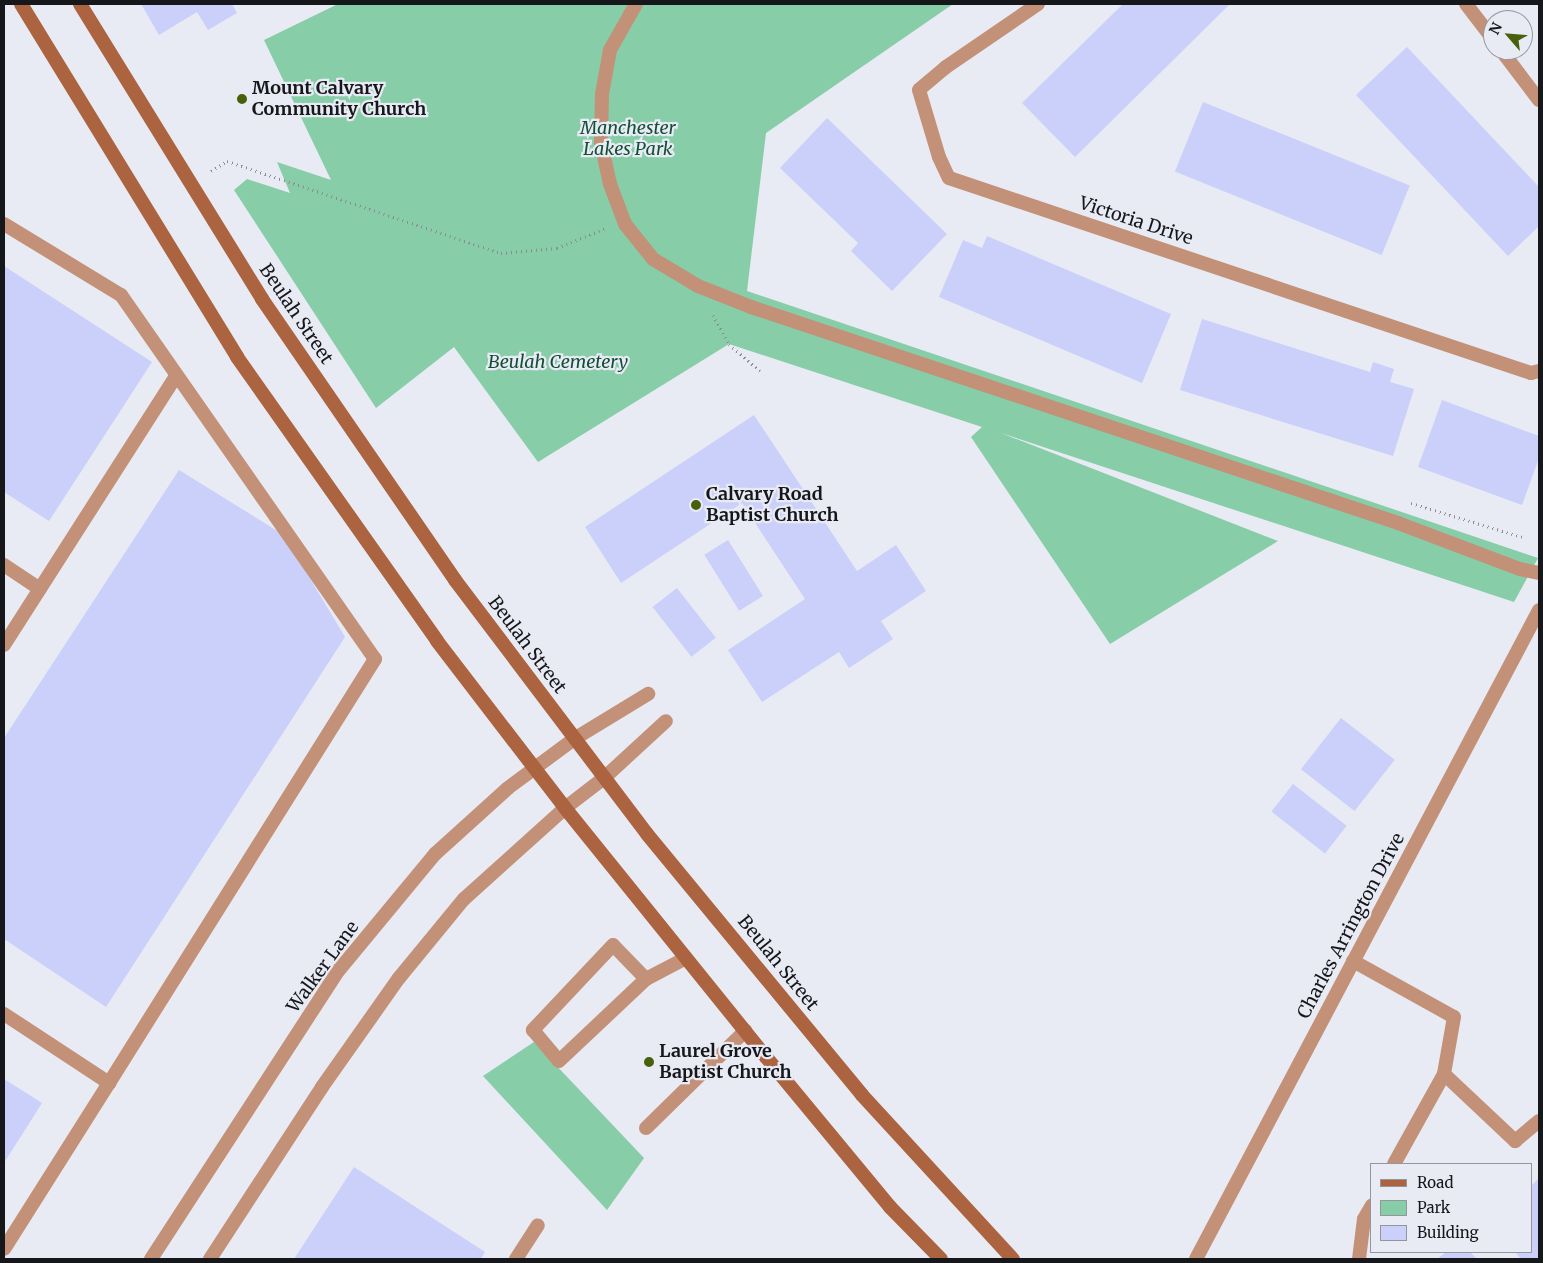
<!DOCTYPE html>
<style>
body{margin:0}
#map{position:relative;width:1543px;height:1263px;overflow:hidden;background:#e8eaf4;font-family:Merriweather,serif}
div>[style]{position:absolute}
[style*='--x']{left:calc(var(--x)*1px);top:calc(var(--y)*1px);width:calc(var(--w)*1px);rotate:calc(var(--a)*1deg)}
.green>*{inset:0;background:#87cda7}
.building>*{inset:0;background:#cbd0fa;transform-origin:0 0}
.path>*{height:3px;margin-top:-1.5px;transform-origin:0;background:repeating-linear-gradient(90deg,#8b8c93 0 1px,transparent 0 5px)}
.service>*{height:14px;margin:-7px;padding:0 7px;transform-origin:7px;border-radius:7px;background:#c39178}
.minor>*{height:14px;margin:-7px;padding:0 7px;transform-origin:7px;border-radius:7px;background:#c39178}
.tertiary>*{height:14px;margin:-7px;padding:0 7px;transform-origin:7px;border-radius:7px;background:#c39178}
.secondary>*{height:14px;margin:-7px;padding:0 7px;transform-origin:7px;border-radius:7px;background:#ac633f}
.dots>*{width:14px;height:14px;translate:-50% -50%;box-sizing:border-box;border:2px solid #e8eaf4;border-radius:50%}
span{translate:-50% -50%;white-space:nowrap;text-align:center;line-height:1.15;-webkit-text-stroke:4.5px #e8eaf4;paint-order:stroke}
.poi-label{font-size:18px;color:#16171a;font-weight:700}
.left{translate:0 -50%;text-align:left}
.park-label{font-size:18px;color:#134f34;font-style:italic}
.street-label{font-size:18px;color:#16171a}
.frame{position:absolute;inset:0;border:5px solid #16171a;pointer-events:none}
.legend{position:absolute;left:1370px;top:1163px;width:162px;height:90px;box-sizing:border-box;background:#e8eaf4;border:1px solid #94969d;margin:0;padding:6px 9px;list-style:none;font-size:15px;color:#16171a}
.legend li{display:flex;align-items:center;gap:10px;height:25px}
.legend b{width:25px;border:1px solid #94969d}
.north{position:absolute;left:1483px;top:10px;width:50px;height:50px;box-sizing:border-box;background:#e8eaf4;border:1px solid #94969d;border-radius:50%;rotate:297deg;font-size:14px;font-weight:700;line-height:20px;text-align:center;color:#16171a}
.north::after{content:'';display:block;margin:auto;width:18px;height:22px;background:#485f0b;clip-path:polygon(50% 0,100% 100%,50% 72%,0 100%)}
</style>
<div id="map">
<div class="green">
<i style="clip-path:polygon(338px 4px,953px 4px,766px 133px,747px 291px,1538px 558px,1514px 602px,1001px 433px,1278px 541px,1110px 644px,971px 437px,982px 427px,729px 344px,538px 462px,454px 347px,376px 408px,234px 190px,247px 179px,290px 193px,277px 162px,331px 180px,264px 40px)"></i>
<i style="clip-path:polygon(534px 1042px,644px 1158px,607px 1210px,483px 1076px)"></i>
</div>
<div class="building">
<i style="clip-path:polygon(141px 4px,232px 4px,237px 13px,208px 30px,197px 12px,159px 35px)"></i>
<i style="clip-path:polygon(1123px 4px,1230px 4px,1075px 157px,1022px 103px)"></i>
<i style="clip-path:polygon(1407px 47px,1539px 187px,1539px 226px,1508px 256px,1356px 95px)"></i>
<i style="left:1203px;top:102px;width:223px;height:75px;rotate:22deg"></i>
<i style="clip-path:polygon(827px 118px,947px 234px,892px 291px,851px 251px,858px 243px,780px 168px)"></i>
<i style="clip-path:polygon(987px 236px,1171px 314px,1142px 383px,939px 297px,963px 240px,982px 248px)"></i>
<i style="clip-path:polygon(4px 266px,152px 362px,49px 521px,4px 492px)"></i>
<i style="clip-path:polygon(1202px 319px,1370px 372px,1373px 362px,1394px 369px,1390px 382px,1414px 389px,1393px 456px,1180px 390px)"></i>
<i style="clip-path:polygon(1442px 400px,1539px 436px,1539px 458px,1522px 505px,1418px 467px)"></i>
<i style="clip-path:polygon(754px 415px,857px 571px,896px 545px,926px 591px,881px 621px,893px 639px,849px 668px,839px 652px,762px 702px,728px 650px,805px 599px,742px 503px,621px 583px,585px 527px)"></i>
<i style="clip-path:polygon(179px 470px,284px 535px,345px 637px,106px 1007px,4px 939px,4px 738px)"></i>
<i style="left:728px;top:540px;width:66px;height:28px;rotate:58deg"></i>
<i style="left:677px;top:588px;width:63px;height:31px;rotate:52deg"></i>
<i style="left:1341px;top:718px;width:68px;height:65px;rotate:38deg"></i>
<i style="left:1293px;top:784px;width:68px;height:35px;rotate:38deg"></i>
<i style="clip-path:polygon(4px 1079px,42px 1103px,4px 1163px)"></i>
<i style="clip-path:polygon(354px 1167px,485px 1252px,481px 1259px,294px 1259px)"></i>
<i style="clip-path:polygon(1539px 1178px,1539px 1259px,1521px 1259px,1515px 1252px,1532px 1252px,1532px 1185px)"></i>
<i style="clip-path:polygon(1446px 1252px,1470px 1252px,1477px 1259px,1437px 1259px)"></i>
</div>
<div class="path">
<i style="--x:211;--y:171;--w:19;--a:-32"></i>
<i style="--x:227;--y:161;--w:289;--a:18.6"></i>
<i style="--x:501;--y:253;--w:56;--a:-5.1"></i>
<i style="--x:557;--y:248;--w:53;--a:-22.2"></i>
<i style="--x:713;--y:315;--w:33;--a:61"></i>
<i style="--x:729;--y:344;--w:41;--a:41.1"></i>
<i style="--x:1411;--y:503;--w:116;--a:17"></i>
</div>
<div class="service">
<i style="--x:636;--y:4;--w:53;--a:119.5"></i>
<i style="--x:610;--y:50;--w:45;--a:100.3"></i>
<i style="--x:602;--y:94;--w:49;--a:91.2"></i>
<i style="--x:601;--y:143;--w:42;--a:77.6"></i>
<i style="--x:610;--y:184;--w:43;--a:69.4"></i>
<i style="--x:625;--y:224;--w:45;--a:51.3"></i>
<i style="--x:653;--y:259;--w:52;--a:31"></i>
<i style="--x:698;--y:286;--w:57;--a:21.6"></i>
<i style="--x:751;--y:307;--w:682;--a:18.46"></i>
<i style="--x:1398;--y:523;--w:130;--a:20.7"></i>
<i style="--x:1520;--y:569;--w:19;--a:12"></i>
<i style="--x:4;--y:224;--w:137;--a:31.3"></i>
<i style="--x:121;--y:295;--w:444;--a:55.1"></i>
<i style="--x:375;--y:659;--w:501;--a:122.1"></i>
<i style="--x:4;--y:565;--w:43;--a:33.7"></i>
<i style="--x:4;--y:645;--w:319;--a:-57.4"></i>
<i style="--x:574;--y:739;--w:87;--a:-31.3"></i>
<i style="--x:604;--y:778;--w:84;--a:-42.6"></i>
<i style="--x:1353;--y:961;--w:115;--a:29"></i>
<i style="--x:1454;--y:1017;--w:58;--a:100"></i>
<i style="--x:646;--y:979;--w:47;--a:-134.1"></i>
<i style="--x:613;--y:945;--w:117;--a:133.3"></i>
<i style="--x:533;--y:1030;--w:40;--a:50"></i>
<i style="--x:559;--y:1061;--w:120;--a:-43.3"></i>
<i style="--x:646;--y:979;--w:45;--a:-27.7"></i>
<i style="--x:4;--y:1014;--w:126;--a:33.3"></i>
<i style="--x:109;--y:1083;--w:196;--a:122.3"></i>
<i style="--x:646;--y:1128;--w:139;--a:-44.4"></i>
<i style="--x:1394;--y:1164;--w:103;--a:-60.9"></i>
<i style="--x:1444;--y:1074;--w:98;--a:43.3"></i>
<i style="--x:1515;--y:1141;--w:31;--a:-40"></i>
<i style="--x:516;--y:1259;--w:40;--a:-57.1"></i>
<i style="--x:1359;--y:1259;--w:40;--a:-82.9"></i>
<i style="--x:1364;--y:1219;--w:16;--a:-60"></i>
</div>
<div class="minor">
<i style="--x:1038;--y:4;--w:112;--a:145.6"></i>
<i style="--x:946;--y:67;--w:35;--a:140"></i>
<i style="--x:919;--y:90;--w:70;--a:73.4"></i>
<i style="--x:939;--y:157;--w:23;--a:65"></i>
<i style="--x:949;--y:178;--w:614;--a:18.52"></i>
<i style="--x:1531;--y:373;--w:8;--a:-14"></i>
<i style="--x:1466;--y:4;--w:44;--a:52.4"></i>
<i style="--x:1501;--y:50;--w:63;--a:52.8"></i>
<i style="--x:1196;--y:1259;--w:734;--a:-62.14"></i>
</div>
<div class="tertiary">
<i style="--x:151;--y:1259;--w:345;--a:-57"></i>
<i style="--x:339;--y:970;--w:151;--a:-50.4"></i>
<i style="--x:435;--y:854;--w:98;--a:-42.1"></i>
<i style="--x:508;--y:788;--w:82;--a:-36.6"></i>
<i style="--x:210;--y:1259;--w:205;--a:-56.9"></i>
<i style="--x:322;--y:1087;--w:133;--a:-54.8"></i>
<i style="--x:399;--y:978;--w:102;--a:-50.6"></i>
<i style="--x:464;--y:899;--w:136;--a:-42"></i>
<i style="--x:565;--y:808;--w:49;--a:-37.6"></i>
</div>
<div class="secondary">
<i style="--x:21;--y:4;--w:414;--a:58.5"></i>
<i style="--x:237;--y:357;--w:347;--a:54.8"></i>
<i style="--x:437;--y:641;--w:210;--a:52.5"></i>
<i style="--x:565;--y:808;--w:320;--a:51.1"></i>
<i style="--x:766;--y:1057;--w:195;--a:50.4"></i>
<i style="--x:890;--y:1207;--w:73;--a:45.6"></i>
<i style="--x:80;--y:4;--w:347;--a:58.3"></i>
<i style="--x:262;--y:299;--w:341;--a:55.5"></i>
<i style="--x:455;--y:580;--w:318;--a:52.9"></i>
<i style="--x:647;--y:834;--w:338;--a:50.5"></i>
<i style="--x:862;--y:1095;--w:223;--a:47.4"></i>
</div>
<div class="dots">
<i style="left:242px;top:99px;background:#485f0b"></i>
<i style="left:696px;top:505px;background:#485f0b"></i>
<i style="left:649px;top:1062px;background:#485f0b"></i>
</div>
<div class="poi-label">
<span class="left" style="left:252px;top:99px">Mount Calvary<br>Community Church</span>
<span class="left" style="left:706px;top:505px">Calvary Road<br>Baptist Church</span>
<span class="left" style="left:659px;top:1062px">Laurel Grove<br>Baptist Church</span>
</div>
<div class="park-label">
<span style="left:628px;top:139px">Manchester<br>Lakes Park</span>
<span style="left:558px;top:362px">Beulah Cemetery</span>
</div>
<div class="street-label">
<span style="left:1136px;top:221px;rotate:18deg">Victoria Drive</span>
<span style="left:296px;top:314px;rotate:56deg">Beulah Street</span>
<span style="left:527px;top:645px;rotate:53deg">Beulah Street</span>
<span style="left:1351px;top:926px;rotate:-62deg">Charles Arrington Drive</span>
<span style="left:778px;top:963px;rotate:51deg">Beulah Street</span>
<span style="left:323px;top:967px;rotate:-54deg">Walker Lane</span>
</div>
<div class="frame"></div>
<ul class="legend">
<li><b style="height:6px;background:#ac633f"></b>Road</li>
<li><b style="height:14px;background:#87cda7"></b>Park</li>
<li><b style="height:14px;background:#cbd0fa"></b>Building</li>
</ul>
<div class="north">N</div>
</div>
